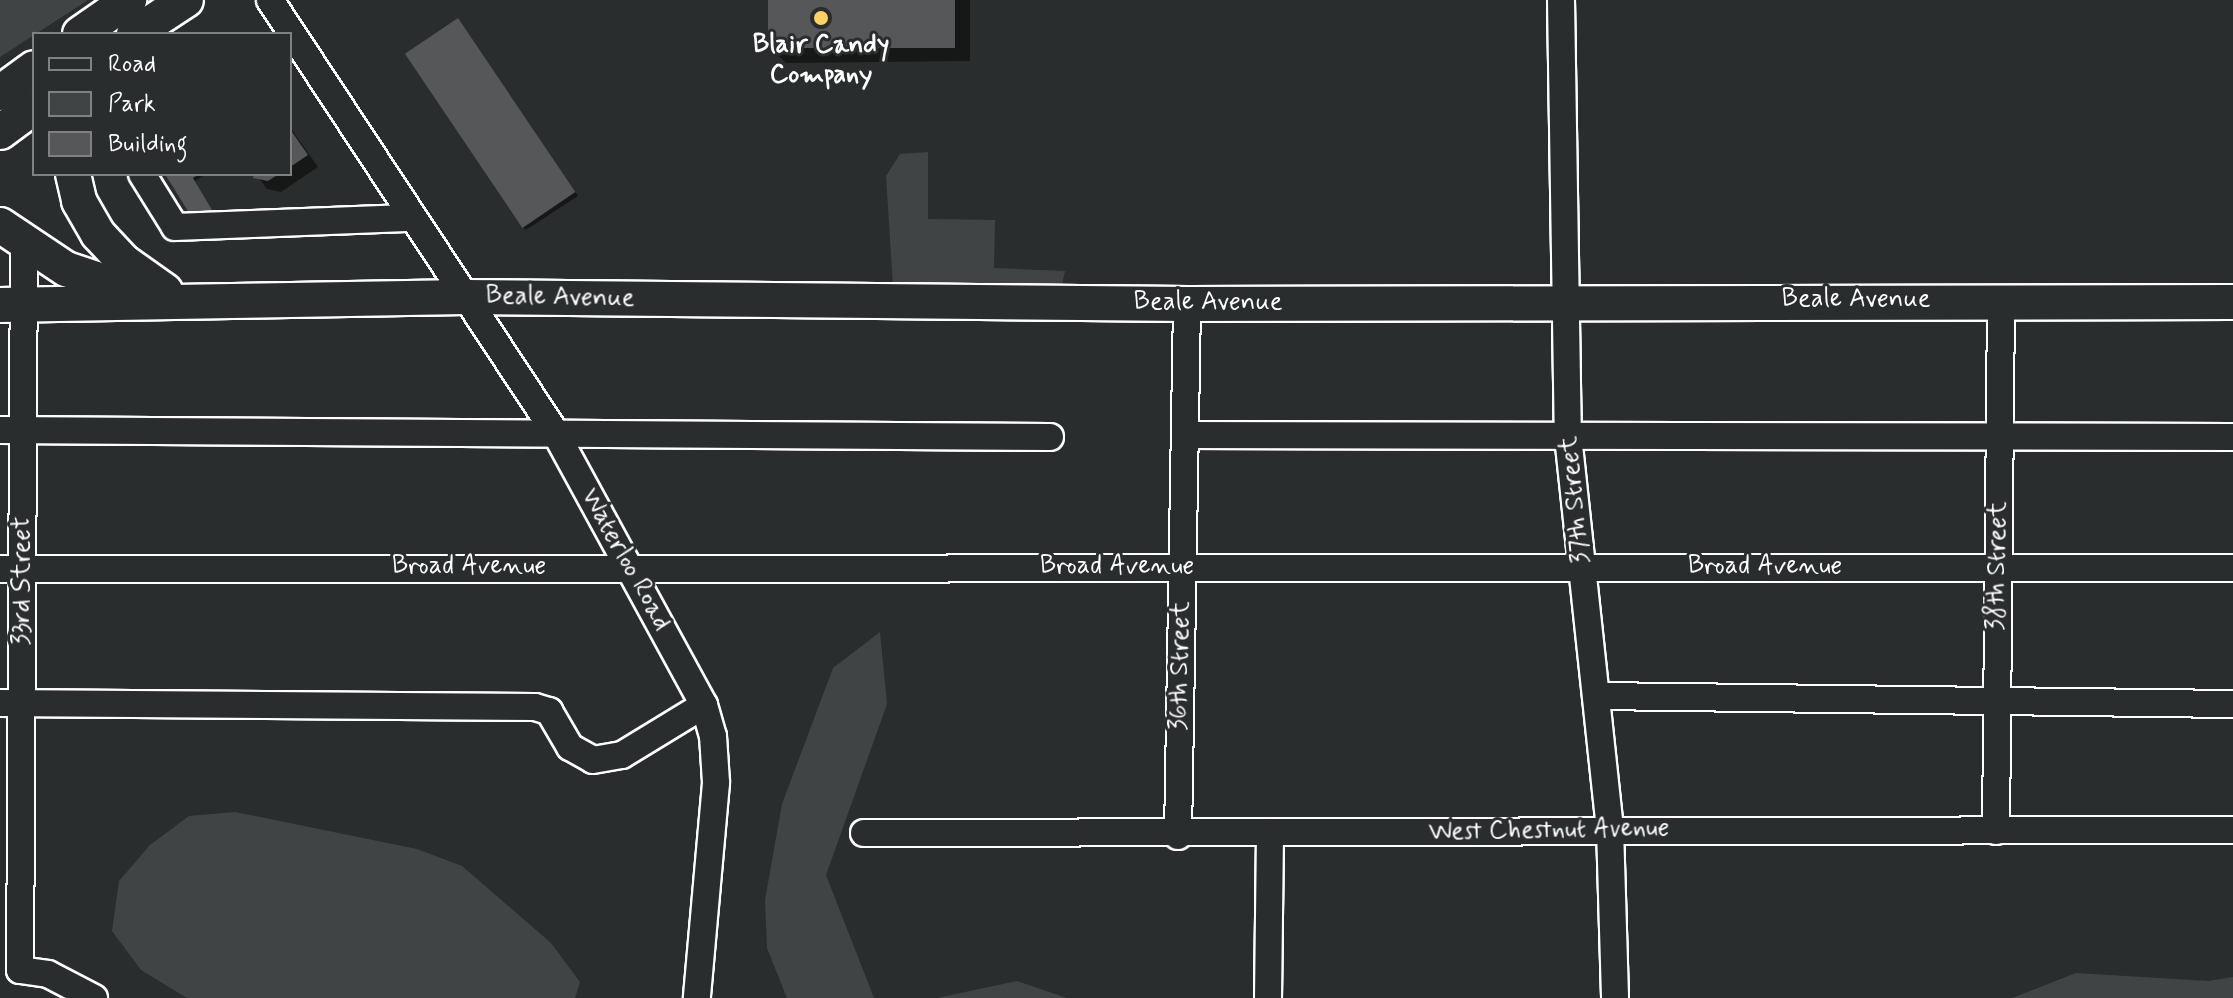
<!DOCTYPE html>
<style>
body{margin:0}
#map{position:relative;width:2233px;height:998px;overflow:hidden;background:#2a2d2e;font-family:Mynerve,sans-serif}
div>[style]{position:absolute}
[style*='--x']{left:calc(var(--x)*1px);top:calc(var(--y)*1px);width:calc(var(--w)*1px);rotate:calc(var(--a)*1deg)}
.green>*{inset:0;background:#414445}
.shadow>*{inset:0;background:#0007}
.building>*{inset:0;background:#555758;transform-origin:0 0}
.roads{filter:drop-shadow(2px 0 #fff) drop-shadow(-2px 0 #fff) drop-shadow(0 2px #fff) drop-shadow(0 -2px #fff)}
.minor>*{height:26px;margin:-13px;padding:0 13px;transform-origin:13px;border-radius:13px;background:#2a2d2e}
.major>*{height:34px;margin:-17px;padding:0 17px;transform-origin:17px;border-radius:17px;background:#2a2d2e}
.dots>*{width:22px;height:22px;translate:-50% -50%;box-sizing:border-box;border:4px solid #2a2d2e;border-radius:50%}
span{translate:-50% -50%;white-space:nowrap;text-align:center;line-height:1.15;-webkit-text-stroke:6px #2a2d2e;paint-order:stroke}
.poi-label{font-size:26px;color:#fff;font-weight:700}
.street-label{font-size:26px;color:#fff}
.legend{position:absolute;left:32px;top:32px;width:260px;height:144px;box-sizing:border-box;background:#2a2d2e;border:2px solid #7f8182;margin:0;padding:10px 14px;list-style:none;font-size:24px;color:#fff}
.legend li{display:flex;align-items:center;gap:16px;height:40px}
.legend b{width:40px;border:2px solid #7f8182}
</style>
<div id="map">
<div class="green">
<i style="clip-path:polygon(0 0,88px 0,0 57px)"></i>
<i style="clip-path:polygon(928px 152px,928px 219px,995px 220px,994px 268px,1065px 271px,1061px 290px,893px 287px,886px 176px,900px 154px)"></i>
<i style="clip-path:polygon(880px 632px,887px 704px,826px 875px,874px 998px,787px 998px,767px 948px,765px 900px,782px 804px,833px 668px)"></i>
<i style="clip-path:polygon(235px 812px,417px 849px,462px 866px,551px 943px,580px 982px,575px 998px,187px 998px,141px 970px,112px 931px,119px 881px,150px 845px,189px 816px)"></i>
<i style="clip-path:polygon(2076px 973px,2208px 981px,2233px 977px,2233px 998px,2012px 998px)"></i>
<i style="clip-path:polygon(1017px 981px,1067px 998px,937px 998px)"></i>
</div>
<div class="shadow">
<i style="clip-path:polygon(770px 0,970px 0,970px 61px,786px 63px,770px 47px)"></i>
<i style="clip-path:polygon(461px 23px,578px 196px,526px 230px,523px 227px)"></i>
<i style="clip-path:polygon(290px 127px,318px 167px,281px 192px,267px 189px,256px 174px,290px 174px)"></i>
<i style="clip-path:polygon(167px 174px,206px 174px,194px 182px,214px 214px,199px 223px)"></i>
</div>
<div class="building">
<i style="left:768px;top:0;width:187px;height:48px"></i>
<i style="left:458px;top:18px;width:210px;height:64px;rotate:56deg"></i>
<i style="clip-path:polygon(290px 129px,308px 155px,290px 167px)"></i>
<i style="clip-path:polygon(165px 174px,199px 174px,193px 178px,212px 210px,194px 221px)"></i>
<i style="clip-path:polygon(254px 174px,279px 174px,268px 181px,253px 178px)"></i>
</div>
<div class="roads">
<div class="minor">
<i style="--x:270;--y:0;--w:518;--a:56.59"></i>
<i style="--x:555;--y:432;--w:311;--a:61.4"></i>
<i style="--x:704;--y:705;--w:32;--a:74"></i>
<i style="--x:713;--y:736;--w:47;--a:86.3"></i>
<i style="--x:716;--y:783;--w:216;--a:95.1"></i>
<i style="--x:1561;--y:0;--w:436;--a:89.1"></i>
<i style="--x:1568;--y:436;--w:394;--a:83.9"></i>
<i style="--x:1610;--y:828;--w:170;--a:88.3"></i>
<i style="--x:142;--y:174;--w:62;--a:58.1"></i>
<i style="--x:175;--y:227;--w:238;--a:-2.2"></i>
<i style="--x:24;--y:241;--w:729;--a:90.31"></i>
<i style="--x:20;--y:970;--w:28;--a:8"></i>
<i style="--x:48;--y:974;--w:52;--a:27.6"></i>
<i style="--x:0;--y:430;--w:1050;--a:0.38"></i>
<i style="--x:1185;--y:435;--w:1048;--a:0.11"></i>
<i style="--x:0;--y:569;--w:2233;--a:-0.03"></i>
<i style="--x:1596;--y:696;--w:637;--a:0.72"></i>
<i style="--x:0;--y:703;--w:535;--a:0.43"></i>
<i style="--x:535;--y:707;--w:15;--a:16"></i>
<i style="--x:549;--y:711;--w:42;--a:59.7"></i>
<i style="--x:570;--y:747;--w:26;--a:29"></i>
<i style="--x:593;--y:760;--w:29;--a:-10"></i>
<i style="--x:622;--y:755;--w:96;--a:-31.4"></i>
<i style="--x:1996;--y:831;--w:530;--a:-89.46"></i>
<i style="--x:864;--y:833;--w:1369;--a:-0.13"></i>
<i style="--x:1178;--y:836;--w:532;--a:-89.03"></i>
<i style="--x:1268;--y:998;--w:162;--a:-89.3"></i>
</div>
<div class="major">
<i style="--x:80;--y:34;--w:60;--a:-34.8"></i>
<i style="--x:134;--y:34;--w:62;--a:-33.2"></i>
<i style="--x:0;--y:93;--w:42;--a:-36.3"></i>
<i style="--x:0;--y:132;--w:42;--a:-36.3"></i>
<i style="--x:73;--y:174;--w:28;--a:77"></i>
<i style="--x:79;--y:201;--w:38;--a:60"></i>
<i style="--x:98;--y:234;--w:37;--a:47"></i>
<i style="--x:123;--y:261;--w:52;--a:35.5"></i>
<i style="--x:0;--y:225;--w:79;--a:33.7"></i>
<i style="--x:66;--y:269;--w:73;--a:18.4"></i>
<i style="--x:0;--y:305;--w:465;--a:-1"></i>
<i style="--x:465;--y:297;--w:722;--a:0.56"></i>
<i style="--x:1187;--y:304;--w:1046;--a:-0.11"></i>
</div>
</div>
<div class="dots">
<i style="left:821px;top:18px;background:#ffd166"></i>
</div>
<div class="poi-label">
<span style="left:821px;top:61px">Blair Candy<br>Company</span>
</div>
<div class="street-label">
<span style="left:560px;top:298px;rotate:1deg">Beale Avenue</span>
<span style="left:1856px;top:300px">Beale Avenue</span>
<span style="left:1208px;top:303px">Beale Avenue</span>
<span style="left:1576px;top:500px;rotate:-96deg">37th Street</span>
<span style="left:625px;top:560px;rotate:61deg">Waterloo Road</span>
<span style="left:1998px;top:566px;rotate:-89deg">38th Street</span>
<span style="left:469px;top:567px">Broad Avenue</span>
<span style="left:1117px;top:567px">Broad Avenue</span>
<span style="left:1765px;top:567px">Broad Avenue</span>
<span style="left:23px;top:581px;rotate:-90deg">33rd Street</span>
<span style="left:1181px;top:666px;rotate:-89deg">36th Street</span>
<span style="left:1549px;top:831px;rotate:-1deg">West Chestnut Avenue</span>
</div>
<ul class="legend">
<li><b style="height:10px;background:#2a2d2e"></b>Road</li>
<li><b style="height:22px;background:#414445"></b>Park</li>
<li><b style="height:22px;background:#555758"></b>Building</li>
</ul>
</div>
